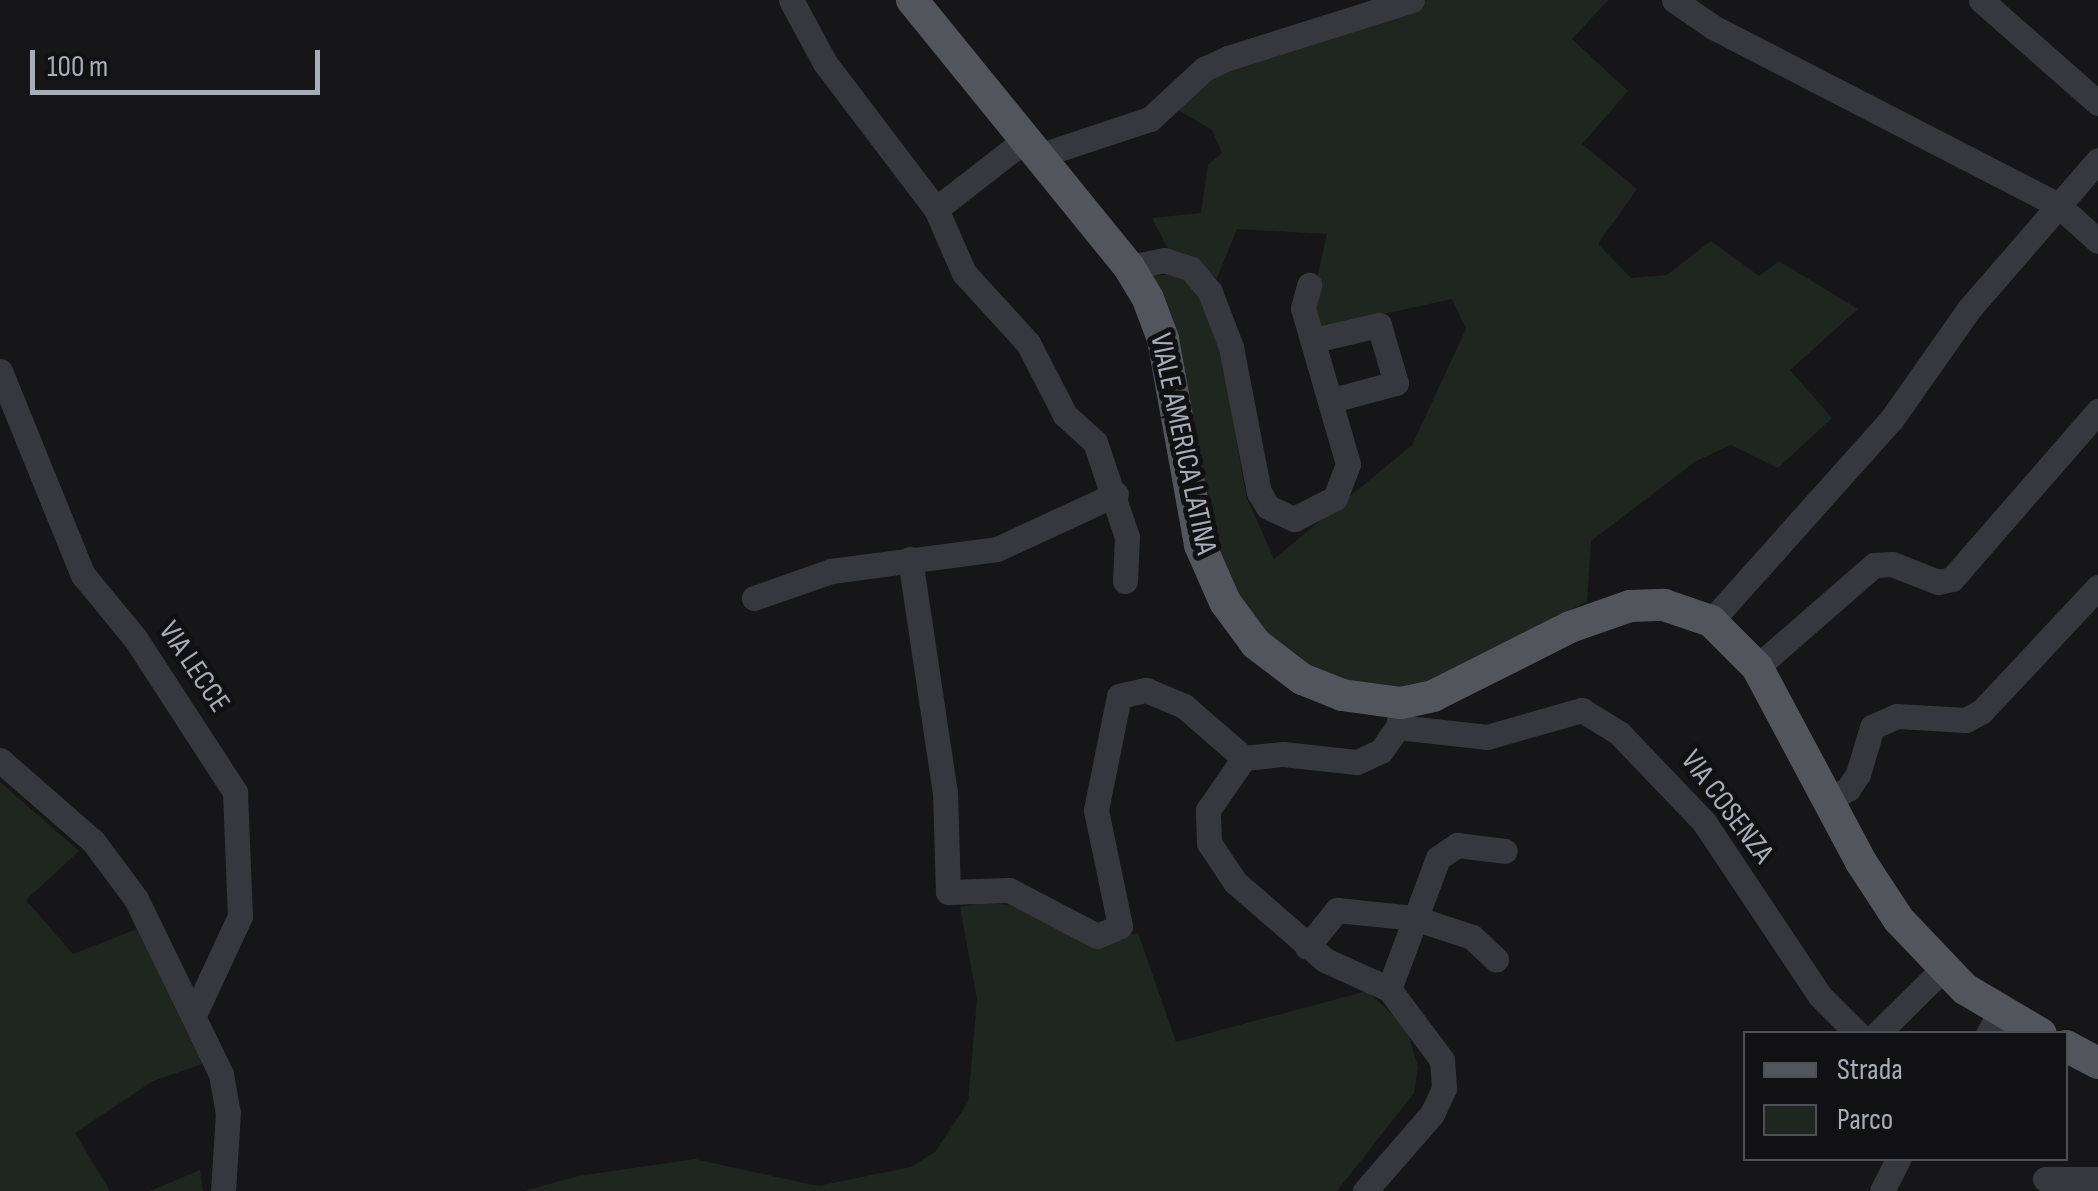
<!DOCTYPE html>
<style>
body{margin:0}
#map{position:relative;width:2098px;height:1191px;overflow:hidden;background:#161618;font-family:"Sofia Sans Condensed",sans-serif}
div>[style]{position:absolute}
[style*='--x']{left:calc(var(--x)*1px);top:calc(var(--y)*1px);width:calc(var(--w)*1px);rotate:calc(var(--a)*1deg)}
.green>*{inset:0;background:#1e261f}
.minor>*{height:25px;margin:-12.5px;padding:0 12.5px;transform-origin:12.5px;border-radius:12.5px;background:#37383d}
.major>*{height:32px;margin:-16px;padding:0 16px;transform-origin:16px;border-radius:16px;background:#53555c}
span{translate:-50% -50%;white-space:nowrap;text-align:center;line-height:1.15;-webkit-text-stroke:10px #111113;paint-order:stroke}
.street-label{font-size:30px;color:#a8adb8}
.legend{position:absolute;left:1743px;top:1031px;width:325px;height:130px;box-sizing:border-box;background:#111113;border:2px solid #4d4f55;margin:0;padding:12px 18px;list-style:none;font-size:30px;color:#a8adb8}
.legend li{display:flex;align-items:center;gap:20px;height:50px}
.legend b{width:50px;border:2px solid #4d4f55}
.scale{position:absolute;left:30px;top:50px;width:290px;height:45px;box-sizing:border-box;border:5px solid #a8adb8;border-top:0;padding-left:12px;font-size:30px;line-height:35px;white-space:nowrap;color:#a8adb8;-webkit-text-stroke:8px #111113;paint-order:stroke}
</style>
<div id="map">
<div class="green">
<i style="clip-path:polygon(1428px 0,1608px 0,1572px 39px,1628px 91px,1582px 144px,1637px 189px,1598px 244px,1631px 278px,1667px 275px,1711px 241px,1759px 276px,1779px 261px,1858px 309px,1790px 370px,1832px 418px,1778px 468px,1731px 445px,1696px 461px,1591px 541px,1587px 601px,1428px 688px,1387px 694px,1323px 679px,1276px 646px,1249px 614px,1218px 560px,1146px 276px,1177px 274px,1203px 298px,1221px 349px,1246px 496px,1274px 559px,1412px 445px,1466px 329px,1452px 299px,1320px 328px,1310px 309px,1327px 234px,1237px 229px,1217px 278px,1167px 247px,1152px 218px,1201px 213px,1208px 165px,1222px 153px,1212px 130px,1173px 107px,1193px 86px,1228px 69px)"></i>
<i style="clip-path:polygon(0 782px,79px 851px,26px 900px,73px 954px,137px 929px,202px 1064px,153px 1081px,75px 1133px,110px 1191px,0 1191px)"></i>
<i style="clip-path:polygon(983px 903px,1010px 905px,1099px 942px,1138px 933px,1176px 1042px,1367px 991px,1406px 1027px,1418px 1067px,1414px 1093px,1337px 1191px,525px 1191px,578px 1176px,695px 1159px,818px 1186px,911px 1167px,935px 1152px,968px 1102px,977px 999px,960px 907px)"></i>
<i style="clip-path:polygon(200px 1170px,203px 1191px,150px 1191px)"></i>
</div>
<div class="minor">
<i style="--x:791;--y:0;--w:72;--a:61.6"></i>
<i style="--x:825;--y:63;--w:183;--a:52.8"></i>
<i style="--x:936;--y:209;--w:70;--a:66.4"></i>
<i style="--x:964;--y:273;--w:95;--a:47.6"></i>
<i style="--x:1028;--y:343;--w:81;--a:62.8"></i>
<i style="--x:1065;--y:415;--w:40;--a:42"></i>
<i style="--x:1095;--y:442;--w:100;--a:71.4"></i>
<i style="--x:1127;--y:537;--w:44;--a:92.6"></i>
<i style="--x:1674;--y:0;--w:47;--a:34.7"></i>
<i style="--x:1713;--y:27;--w:388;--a:27.3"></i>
<i style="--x:2058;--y:205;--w:54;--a:42"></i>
<i style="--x:1981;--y:0;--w:156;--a:41.4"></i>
<i style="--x:1038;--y:156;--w:118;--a:-18.3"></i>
<i style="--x:1150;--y:119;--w:74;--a:-42.8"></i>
<i style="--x:1204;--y:69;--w:26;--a:-25"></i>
<i style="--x:1228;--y:58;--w:193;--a:-17.5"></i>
<i style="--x:936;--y:209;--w:113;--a:-37.8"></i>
<i style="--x:1129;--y:267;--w:36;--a:-11"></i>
<i style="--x:1164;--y:260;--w:28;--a:18"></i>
<i style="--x:1191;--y:269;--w:30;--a:50"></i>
<i style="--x:1210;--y:292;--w:59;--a:69.1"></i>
<i style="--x:1231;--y:347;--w:148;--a:79.1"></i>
<i style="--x:1259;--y:492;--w:17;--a:59"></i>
<i style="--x:1268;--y:507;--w:29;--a:25"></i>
<i style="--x:1294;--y:519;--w:46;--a:-27.1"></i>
<i style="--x:1335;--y:498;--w:36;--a:-69"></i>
<i style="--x:1348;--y:464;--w:162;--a:-106.1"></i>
<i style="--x:1303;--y:308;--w:24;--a:-75"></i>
<i style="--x:1314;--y:340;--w:67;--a:-13"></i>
<i style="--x:1379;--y:325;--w:60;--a:73.7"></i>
<i style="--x:1396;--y:383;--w:66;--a:165.1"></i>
<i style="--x:0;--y:371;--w:220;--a:67.9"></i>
<i style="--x:83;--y:575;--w:82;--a:50.5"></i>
<i style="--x:135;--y:638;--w:184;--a:57"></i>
<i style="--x:235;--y:792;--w:124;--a:87.7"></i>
<i style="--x:240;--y:916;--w:109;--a:114.9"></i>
<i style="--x:910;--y:559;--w:236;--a:81.5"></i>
<i style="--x:945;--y:792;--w:100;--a:88.3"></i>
<i style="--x:948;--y:892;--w:61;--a:-1.9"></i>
<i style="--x:1009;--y:890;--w:99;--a:27.6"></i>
<i style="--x:1097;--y:936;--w:25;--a:-23"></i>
<i style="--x:1120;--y:926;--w:118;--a:-101.7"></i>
<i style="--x:1096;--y:810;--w:116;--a:-78.6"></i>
<i style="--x:1119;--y:696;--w:28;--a:-13"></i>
<i style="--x:1146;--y:690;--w:41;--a:22.8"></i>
<i style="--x:1184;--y:706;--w:79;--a:40.9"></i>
<i style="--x:754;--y:598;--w:82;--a:-19.3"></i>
<i style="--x:831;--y:571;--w:167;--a:-7.5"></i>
<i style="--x:997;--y:549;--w:131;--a:-24.8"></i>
<i style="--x:1711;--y:621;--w:270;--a:-48.2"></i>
<i style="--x:1891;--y:420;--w:136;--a:-54.9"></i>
<i style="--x:1969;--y:309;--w:197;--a:-49.1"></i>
<i style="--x:1757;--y:667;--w:155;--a:-41.1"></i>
<i style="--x:1874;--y:565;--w:18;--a:-3"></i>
<i style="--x:1892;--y:564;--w:49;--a:21.4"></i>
<i style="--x:1938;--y:582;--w:14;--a:-12"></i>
<i style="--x:1952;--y:579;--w:223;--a:-49"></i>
<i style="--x:1400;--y:713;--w:14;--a:98"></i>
<i style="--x:1398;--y:727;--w:90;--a:6.4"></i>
<i style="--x:1487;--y:737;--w:99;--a:-15.9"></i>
<i style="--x:1582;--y:710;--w:44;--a:31.9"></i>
<i style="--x:1619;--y:733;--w:123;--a:46.3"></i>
<i style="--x:1704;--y:822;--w:209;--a:56.3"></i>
<i style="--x:1820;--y:996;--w:54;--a:45"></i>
<i style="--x:0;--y:760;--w:123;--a:41.1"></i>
<i style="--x:93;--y:841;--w:72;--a:53.4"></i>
<i style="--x:136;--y:899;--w:195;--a:64.1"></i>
<i style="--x:221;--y:1074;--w:39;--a:80"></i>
<i style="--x:228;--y:1112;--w:79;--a:93.6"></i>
<i style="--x:1828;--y:800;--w:23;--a:-29"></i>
<i style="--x:1848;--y:789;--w:18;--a:-56"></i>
<i style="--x:1858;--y:774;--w:49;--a:-73.4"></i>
<i style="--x:1872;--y:727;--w:27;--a:-24"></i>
<i style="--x:1897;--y:716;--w:69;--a:3.3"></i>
<i style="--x:1966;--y:720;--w:18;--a:-29"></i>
<i style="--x:1982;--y:711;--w:170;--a:-46.9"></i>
<i style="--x:1307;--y:947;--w:48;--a:-51"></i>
<i style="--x:1337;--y:910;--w:77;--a:5.9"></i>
<i style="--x:1414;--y:918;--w:61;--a:18.1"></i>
<i style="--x:1472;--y:937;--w:33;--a:43"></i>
<i style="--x:1389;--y:989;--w:140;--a:-69.5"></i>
<i style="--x:1438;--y:858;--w:23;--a:-34"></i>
<i style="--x:1457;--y:845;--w:48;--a:7.1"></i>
<i style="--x:1877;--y:1034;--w:93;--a:-44.6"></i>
<i style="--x:1988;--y:1034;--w:25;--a:-61"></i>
<i style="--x:2045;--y:1179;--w:53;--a:0"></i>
<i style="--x:1365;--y:1191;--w:102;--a:-49"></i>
<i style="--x:1432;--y:1114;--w:29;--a:-65"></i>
<i style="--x:1444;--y:1088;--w:28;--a:-94"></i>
<i style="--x:1442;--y:1060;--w:89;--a:-126.7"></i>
<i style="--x:1389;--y:989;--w:70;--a:-155.6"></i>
<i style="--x:1325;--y:960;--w:119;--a:-139.1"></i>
<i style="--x:1235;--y:882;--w:47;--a:-123.7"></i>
<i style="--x:1209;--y:843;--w:33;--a:-92"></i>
<i style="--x:1208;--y:810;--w:63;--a:-55.3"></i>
<i style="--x:1244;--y:758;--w:39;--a:-6"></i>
<i style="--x:1283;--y:754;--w:74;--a:6.2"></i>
<i style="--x:1357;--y:762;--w:26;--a:-25"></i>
<i style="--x:1381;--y:751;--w:29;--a:-55"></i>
<i style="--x:1882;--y:1191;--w:37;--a:-63"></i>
</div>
<div class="major">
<i style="--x:912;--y:0;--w:344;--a:50.9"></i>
<i style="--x:1129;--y:267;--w:37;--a:59"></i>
<i style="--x:1148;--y:299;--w:43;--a:69.4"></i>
<i style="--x:1163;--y:339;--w:209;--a:79.8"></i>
<i style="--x:1200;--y:545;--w:62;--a:66.3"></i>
<i style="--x:1225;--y:602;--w:52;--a:53.6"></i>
<i style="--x:1256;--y:644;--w:58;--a:37.3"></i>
<i style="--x:1302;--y:679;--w:43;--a:21.8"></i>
<i style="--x:1342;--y:695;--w:60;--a:7.7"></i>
<i style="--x:1401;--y:703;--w:33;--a:-12"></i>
<i style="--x:1433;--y:696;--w:153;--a:-26.7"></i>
<i style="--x:1570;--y:627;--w:64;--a:-19.3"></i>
<i style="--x:1630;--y:606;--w:34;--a:-2"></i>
<i style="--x:1664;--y:605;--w:50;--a:18.8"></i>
<i style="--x:1711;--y:621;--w:65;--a:45"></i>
<i style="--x:1757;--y:667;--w:221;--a:61.9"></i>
<i style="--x:1861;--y:862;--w:69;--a:56.8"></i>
<i style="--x:1899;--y:920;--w:95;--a:46.3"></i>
<i style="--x:1965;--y:989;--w:88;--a:30.6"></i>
<i style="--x:2066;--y:1046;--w:36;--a:28"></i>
</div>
<div class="street-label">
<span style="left:1183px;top:444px;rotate:78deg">VIALE AMERICA LATINA</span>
<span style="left:194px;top:667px;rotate:56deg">VIA LECCE</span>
<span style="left:1727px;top:807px;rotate:53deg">VIA COSENZA</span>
</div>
<ul class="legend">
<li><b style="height:12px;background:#53555c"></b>Strada</li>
<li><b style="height:28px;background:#1e261f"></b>Parco</li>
</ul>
<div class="scale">100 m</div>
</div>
